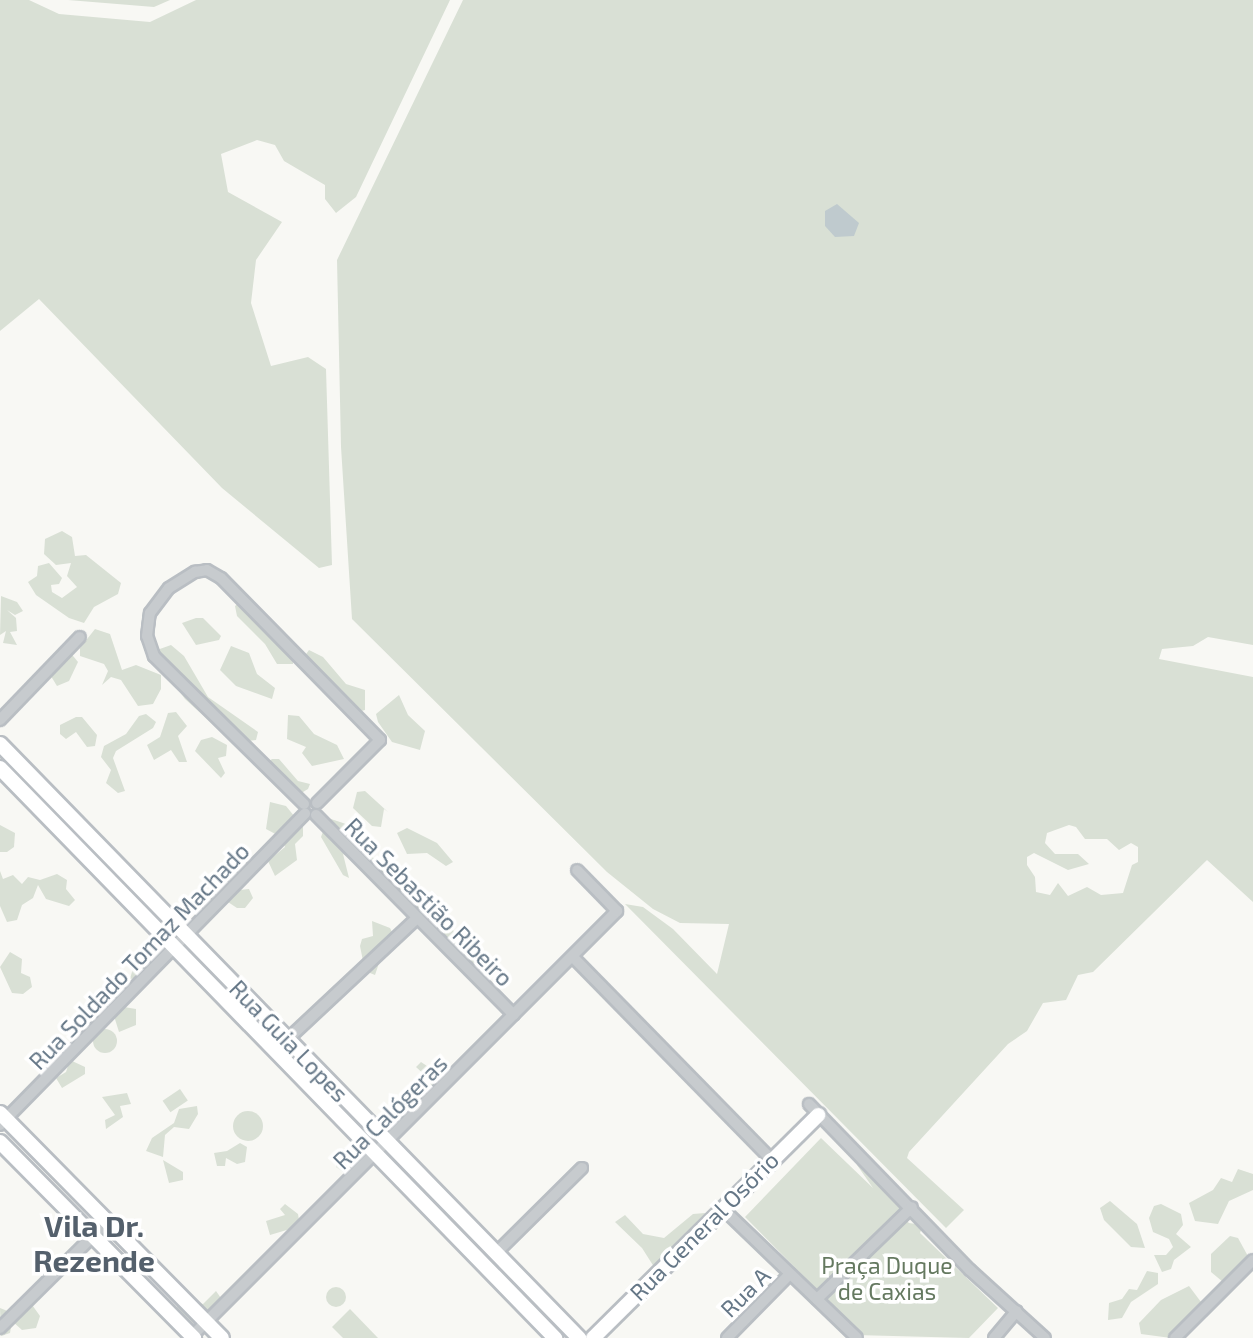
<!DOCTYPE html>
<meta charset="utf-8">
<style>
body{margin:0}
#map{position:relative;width:1253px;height:1338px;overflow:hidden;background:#f8f8f4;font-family:"Exo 2",sans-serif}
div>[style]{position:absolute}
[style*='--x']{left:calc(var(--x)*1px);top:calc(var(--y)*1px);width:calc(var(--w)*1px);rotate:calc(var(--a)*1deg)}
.green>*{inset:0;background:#d9e0d5;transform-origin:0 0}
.round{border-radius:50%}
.water>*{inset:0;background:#bfcace}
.roads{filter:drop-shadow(2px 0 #b9bec3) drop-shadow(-2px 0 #b9bec3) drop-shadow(0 2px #b9bec3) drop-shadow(0 -2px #b9bec3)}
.street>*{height:10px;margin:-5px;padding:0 5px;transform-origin:5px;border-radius:5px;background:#c7cbce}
.secondary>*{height:14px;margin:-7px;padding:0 7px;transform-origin:7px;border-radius:7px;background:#fff}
span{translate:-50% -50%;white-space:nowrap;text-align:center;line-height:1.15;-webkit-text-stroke:7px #fff;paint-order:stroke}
.street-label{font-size:23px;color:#657787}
.park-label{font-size:23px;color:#657960}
.district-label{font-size:30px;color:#54606c;font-weight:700}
</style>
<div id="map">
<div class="green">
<i style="clip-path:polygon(0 0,29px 0,59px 14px,150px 22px,196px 0,450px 0,356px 197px,336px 213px,325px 199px,325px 185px,284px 161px,275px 145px,257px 140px,221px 154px,228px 192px,282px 222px,256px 260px,251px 303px,271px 366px,308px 357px,326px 369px,332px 565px,319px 568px,222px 488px,39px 299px,0 331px)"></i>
<i style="clip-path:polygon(68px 0,170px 0,154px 7px)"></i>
<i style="clip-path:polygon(evenodd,463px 0,1253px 0,1253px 645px,1208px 637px,1193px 646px,1162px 649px,1159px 659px,1253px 677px,1253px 902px,1207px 860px,1093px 972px,1078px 975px,1066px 1000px,1043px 1003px,1027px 1031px,1008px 1044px,909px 1152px,907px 1158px,964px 1210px,946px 1228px,625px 904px,643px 907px,673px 929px,717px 974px,729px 924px,680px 923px,653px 909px,607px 872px,352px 619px,341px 447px,337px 260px,463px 0,1069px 825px,1076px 827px,1085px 839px,1107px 839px,1119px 850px,1131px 843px,1138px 847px,1138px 862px,1132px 865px,1123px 893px,1101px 895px,1087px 887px,1068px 896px,1058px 883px,1050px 895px,1036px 892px,1035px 877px,1027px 865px,1027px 857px,1034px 853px,1068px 870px,1089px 864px,1078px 854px,1055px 854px,1045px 843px,1047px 833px,1069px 825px)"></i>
<i style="clip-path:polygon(62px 531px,72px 537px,75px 556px,86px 555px,121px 583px,118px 594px,94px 607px,84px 623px,69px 618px,36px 595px,28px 582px,37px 576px,38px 566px,49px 563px,62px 578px,59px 584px,51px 585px,52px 592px,62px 598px,77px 587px,67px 576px,71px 563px,56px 565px,44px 554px,45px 539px)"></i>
<i style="clip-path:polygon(1px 596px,17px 602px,23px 611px,15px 615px,7px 610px,16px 618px,17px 631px,10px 632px,17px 645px,3px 643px,6px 631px,0 635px)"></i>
<i style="clip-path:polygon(244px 599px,293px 656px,293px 664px,277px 664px,265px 644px,237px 616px,235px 606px)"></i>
<i style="clip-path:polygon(196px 618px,203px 618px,221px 636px,219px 640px,196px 645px,182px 623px)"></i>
<i style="clip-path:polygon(95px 629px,110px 634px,122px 670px,136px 665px,161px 675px,161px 689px,153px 704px,138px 706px,121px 680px,111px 677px,102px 685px,108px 671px,104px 664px,80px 656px,80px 648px)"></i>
<i style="clip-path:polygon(171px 645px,184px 656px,208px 697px,258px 732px,256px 740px,240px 742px,226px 736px,185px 699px,154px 656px,157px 650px)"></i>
<i style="clip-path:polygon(231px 646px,249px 653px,257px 674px,275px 688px,272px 699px,236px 686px,220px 670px)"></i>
<i style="clip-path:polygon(309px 650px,323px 657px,346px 684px,365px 690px,365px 710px,358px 712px,304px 657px)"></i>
<i style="clip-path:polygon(69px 651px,78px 662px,69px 681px,57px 686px,49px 673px)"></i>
<i style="clip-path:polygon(399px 695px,408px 715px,425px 731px,420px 750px,392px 742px,378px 722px,376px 714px)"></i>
<i style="clip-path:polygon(176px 712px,187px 726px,178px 736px,187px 762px,179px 762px,171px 750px,154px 760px,147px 745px,160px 737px,168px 713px)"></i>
<i style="clip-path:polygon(146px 714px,156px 722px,153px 728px,116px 751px,113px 758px,125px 791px,118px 793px,106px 783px,111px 770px,101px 757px,104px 746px,126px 734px,139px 716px)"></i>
<i style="clip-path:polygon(288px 715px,299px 716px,314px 734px,337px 745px,344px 759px,312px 766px,302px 753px,306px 747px,287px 739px)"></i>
<i style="clip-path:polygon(76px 717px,82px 717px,97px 735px,95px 746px,87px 747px,76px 732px,66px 739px,60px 734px,60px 725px)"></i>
<i style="clip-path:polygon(212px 737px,227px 745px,226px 756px,218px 758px,225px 773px,221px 778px,195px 751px,201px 740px)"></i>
<i style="clip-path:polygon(272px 759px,279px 759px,298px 781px,310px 784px,308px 789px,298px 795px,266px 773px,263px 766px)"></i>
<i style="clip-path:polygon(365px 791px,388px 812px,384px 809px,381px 827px,372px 826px,353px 808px,357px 792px)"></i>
<i style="clip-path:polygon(270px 802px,286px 806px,303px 827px,303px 836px,295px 844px,297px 860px,275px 876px,268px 861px,285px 847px,281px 837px,266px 829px)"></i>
<i style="clip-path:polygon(328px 818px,346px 824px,392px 881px,419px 897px,422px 909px,417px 914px,405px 913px,399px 901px,359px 863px,343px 854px,349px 878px,343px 875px,321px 837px)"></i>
<i style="clip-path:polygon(0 825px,15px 833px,14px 847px,7px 852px,0 852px)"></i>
<i style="clip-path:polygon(407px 828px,437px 843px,453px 862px,446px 866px,427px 853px,407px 854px,397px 833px)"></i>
<i style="clip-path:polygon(236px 870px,240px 890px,249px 889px,253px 898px,245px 908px,237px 908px,222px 898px,213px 905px,209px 922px,202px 922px,196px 917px,196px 904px,212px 891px,216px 881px)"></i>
<i style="clip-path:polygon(0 871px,3px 879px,13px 875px,22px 884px,28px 877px,40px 880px,57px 874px,67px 880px,66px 889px,75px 900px,69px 906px,46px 899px,38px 885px,33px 898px,22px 905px,17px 920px,7px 922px,0 906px)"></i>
<i style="clip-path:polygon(151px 914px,170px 926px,164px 955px,143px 977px,130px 979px,135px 961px,150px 956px,157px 945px,148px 931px)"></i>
<i style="clip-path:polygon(372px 921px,390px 928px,393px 934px,387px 943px,373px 949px,379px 963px,375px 975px,365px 971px,360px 946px,362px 939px,373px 936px)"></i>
<i style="clip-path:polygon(442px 922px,450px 922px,457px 940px,476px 960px,475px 972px,439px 932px)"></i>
<i style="clip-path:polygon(10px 952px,22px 959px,21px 973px,30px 977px,32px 987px,23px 994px,12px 993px,0 967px)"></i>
<i style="clip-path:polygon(124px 1007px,136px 1009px,136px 1025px,119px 1032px,114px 1016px)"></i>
<i class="round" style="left:93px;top:1029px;width:24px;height:24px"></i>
<i style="clip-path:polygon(70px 1060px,85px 1067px,85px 1074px,62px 1088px,56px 1078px,66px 1072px)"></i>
<i style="clip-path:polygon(421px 1062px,439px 1074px,440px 1083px,431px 1091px,420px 1087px,421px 1080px,428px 1078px,416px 1067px)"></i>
<i style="left:180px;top:1089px;width:14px;height:21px;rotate:56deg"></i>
<i style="clip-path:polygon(127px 1093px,131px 1104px,120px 1106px,123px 1117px,106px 1129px,105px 1120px,115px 1115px,102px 1097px)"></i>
<i style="clip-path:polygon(197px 1106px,198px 1114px,189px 1129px,174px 1127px,165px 1135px,163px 1157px,146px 1151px,152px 1138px,174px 1123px,179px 1109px)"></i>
<i class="round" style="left:233px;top:1111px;width:30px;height:30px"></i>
<i style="clip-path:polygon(821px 1138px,873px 1188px,857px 1165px,861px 1159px,907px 1212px,899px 1213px,909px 1223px,923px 1225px,920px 1233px,998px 1308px,969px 1338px,855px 1335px,855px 1328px,845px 1326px,839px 1312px,745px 1217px)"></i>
<i style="clip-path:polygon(240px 1143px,247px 1147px,245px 1162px,237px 1164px,226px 1158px,225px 1166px,217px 1166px,214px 1153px,227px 1151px)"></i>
<i style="clip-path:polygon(346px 1148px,362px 1161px,348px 1176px,336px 1167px,336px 1151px)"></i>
<i style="clip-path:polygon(163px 1160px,183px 1172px,183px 1180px,169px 1183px)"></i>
<i style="clip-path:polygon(1238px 1169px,1253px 1174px,1253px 1190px,1229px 1201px,1218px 1224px,1195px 1221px,1189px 1203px,1213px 1190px,1221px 1178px,1232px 1182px)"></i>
<i style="clip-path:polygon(1110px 1201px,1137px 1224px,1145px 1248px,1131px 1247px,1104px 1220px,1100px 1208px)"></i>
<i style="clip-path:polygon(285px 1204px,298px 1214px,300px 1226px,270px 1235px,266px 1221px,285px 1215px,280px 1209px)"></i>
<i style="clip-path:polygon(1161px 1204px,1181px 1214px,1183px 1225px,1176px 1234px,1191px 1247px,1174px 1260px,1171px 1269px,1162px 1272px,1154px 1255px,1166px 1255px,1173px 1247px,1169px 1239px,1153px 1232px,1149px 1218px,1154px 1206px)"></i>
<i style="clip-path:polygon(705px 1213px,701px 1243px,656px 1270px,642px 1248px,615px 1222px,625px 1215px,643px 1234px,664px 1238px,693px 1214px)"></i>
<i style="clip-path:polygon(1230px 1236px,1238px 1238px,1249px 1258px,1223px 1282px,1211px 1272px,1211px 1254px)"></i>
<i style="clip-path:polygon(1147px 1271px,1158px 1273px,1158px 1284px,1131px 1302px,1122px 1318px,1108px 1320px,1109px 1303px,1122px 1299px,1129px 1289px,1137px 1290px)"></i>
<i style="clip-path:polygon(1189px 1286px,1204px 1306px,1182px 1331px,1171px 1338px,1141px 1334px,1139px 1323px,1161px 1300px)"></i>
<i class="round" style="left:326px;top:1287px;width:20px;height:20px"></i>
<i style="clip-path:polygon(216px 1291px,223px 1301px,198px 1322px,186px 1325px,177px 1315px,177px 1304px,193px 1301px,203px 1304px)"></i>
<i style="clip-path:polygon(30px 1302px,40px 1316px,36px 1328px,22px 1330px,12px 1321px,10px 1333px,1px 1336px,0 1308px,10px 1312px)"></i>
<i style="clip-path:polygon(350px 1309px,378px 1338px,343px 1338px,332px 1327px)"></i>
</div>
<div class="water">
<i style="clip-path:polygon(837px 204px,859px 223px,854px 236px,835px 237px,825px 226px,825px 211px)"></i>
</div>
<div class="roads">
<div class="street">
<i style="--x:0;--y:720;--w:115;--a:-46.1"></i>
<i style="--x:304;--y:804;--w:211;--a:-135.4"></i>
<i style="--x:154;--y:656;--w:21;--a:-109"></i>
<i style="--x:147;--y:636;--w:23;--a:-83"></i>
<i style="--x:150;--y:613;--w:31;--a:-53"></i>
<i style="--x:169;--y:588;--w:31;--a:-32"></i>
<i style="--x:195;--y:572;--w:12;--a:-9"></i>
<i style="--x:207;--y:570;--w:16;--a:30"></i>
<i style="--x:221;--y:578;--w:227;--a:45.5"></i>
<i style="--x:380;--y:740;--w:89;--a:135"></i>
<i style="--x:316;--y:815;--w:281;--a:45.3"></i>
<i style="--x:573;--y:957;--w:281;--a:45.6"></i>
<i style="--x:275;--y:1051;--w:195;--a:-43.1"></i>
<i style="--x:809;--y:1104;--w:231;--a:45.9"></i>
<i style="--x:970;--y:1270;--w:101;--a:42.2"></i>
<i style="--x:0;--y:1125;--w:436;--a:-45.6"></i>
<i style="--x:722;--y:1208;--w:187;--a:43.9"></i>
<i style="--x:496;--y:1253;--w:121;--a:-44.7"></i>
<i style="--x:817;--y:1299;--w:132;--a:-44.1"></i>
<i style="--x:0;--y:1328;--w:151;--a:-44.7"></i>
<i style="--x:190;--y:1338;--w:604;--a:-45"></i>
<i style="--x:617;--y:911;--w:57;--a:-134.3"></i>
<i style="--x:727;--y:1338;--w:90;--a:-45.5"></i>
<i style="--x:994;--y:1338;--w:35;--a:-50"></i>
<i style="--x:1175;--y:1338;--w:110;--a:-45"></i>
</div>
<div class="secondary">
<i style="--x:0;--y:744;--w:830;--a:45.73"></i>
<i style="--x:0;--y:768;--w:796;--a:45.76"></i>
<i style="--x:0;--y:1113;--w:316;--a:45.4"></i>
<i style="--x:0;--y:1142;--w:276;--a:45.3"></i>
<i style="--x:593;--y:1338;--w:317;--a:-44.7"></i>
</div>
</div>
<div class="street-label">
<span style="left:429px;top:902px;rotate:45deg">Rua Sebastião Ribeiro</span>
<span style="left:139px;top:956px;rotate:-46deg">Rua Soldado Tomaz Machado</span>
<span style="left:289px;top:1041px;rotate:46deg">Rua Guia Lopes</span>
<span style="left:390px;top:1112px;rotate:-45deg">Rua Calógeras</span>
<span style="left:704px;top:1226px;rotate:-45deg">Rua General Osório</span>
<span style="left:745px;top:1292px;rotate:-45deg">Rua A</span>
</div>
<div class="park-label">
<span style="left:887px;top:1278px">Praça Duque<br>de Caxias</span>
</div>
<div class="district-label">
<span style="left:94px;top:1242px">Vila Dr.<br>Rezende</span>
</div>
</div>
